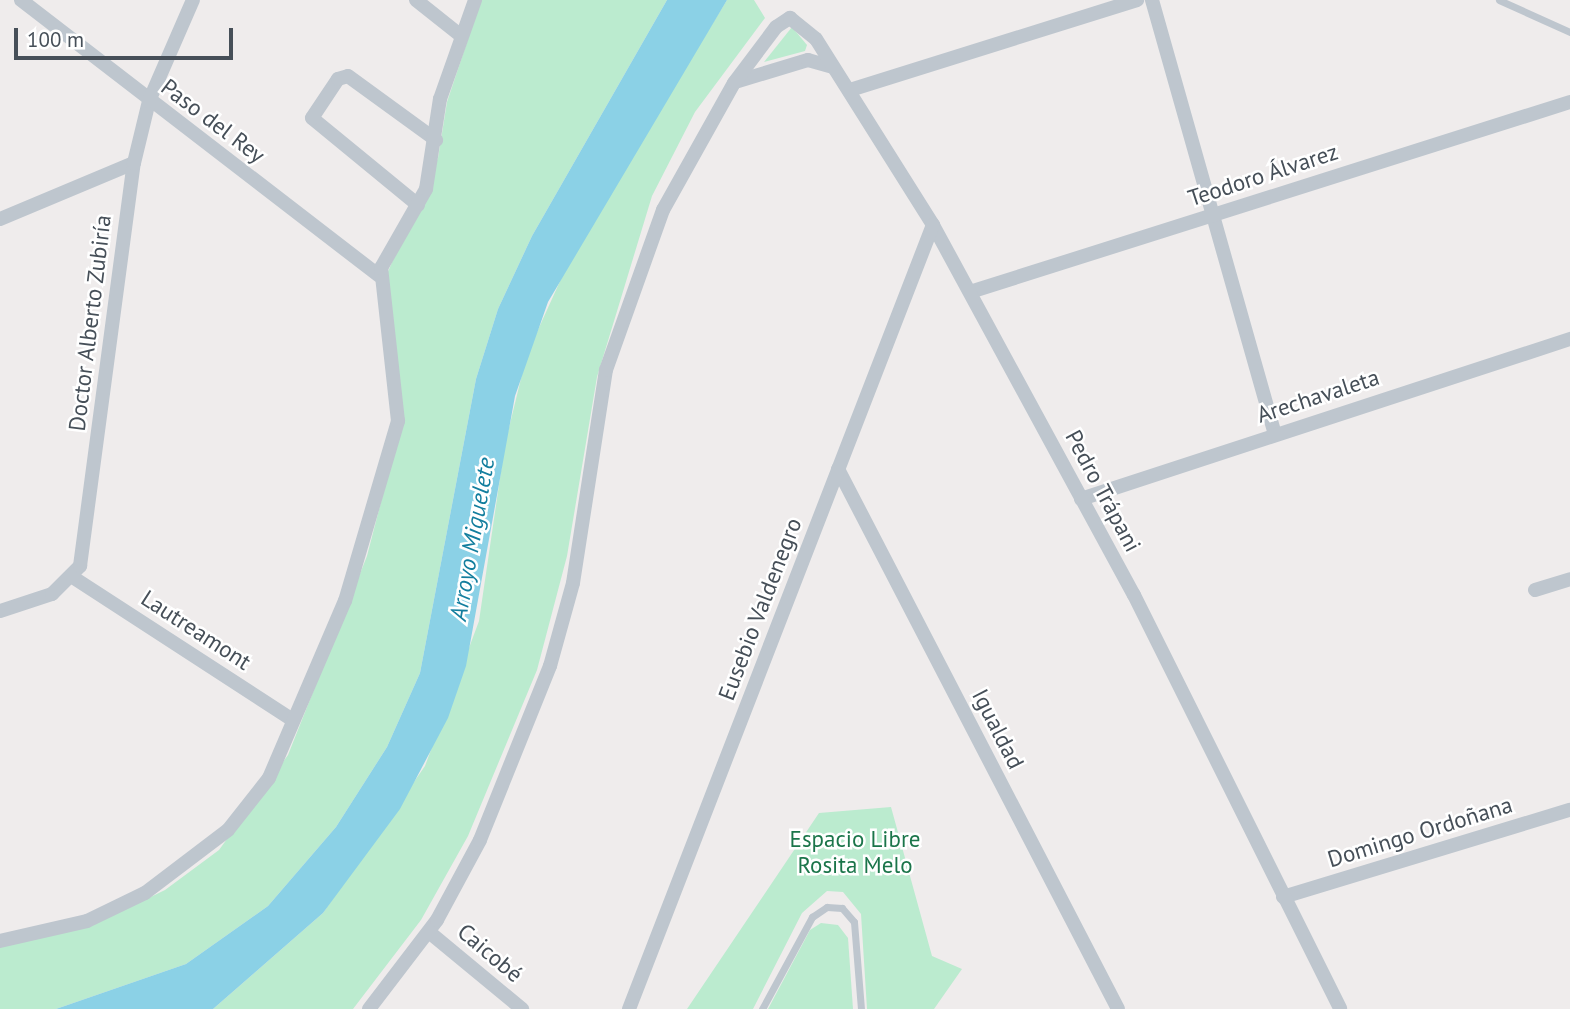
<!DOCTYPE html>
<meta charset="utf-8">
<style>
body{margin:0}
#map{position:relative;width:1570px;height:1009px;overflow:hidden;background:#efecec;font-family:"PT Sans",sans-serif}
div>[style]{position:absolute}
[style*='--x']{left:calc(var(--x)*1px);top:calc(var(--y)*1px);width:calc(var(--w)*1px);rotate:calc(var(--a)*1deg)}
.green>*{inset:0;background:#bbebcf}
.water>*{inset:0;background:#8bd1e6}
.service>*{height:7px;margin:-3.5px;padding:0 3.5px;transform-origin:3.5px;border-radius:3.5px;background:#bec6ce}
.minor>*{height:14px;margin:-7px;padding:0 7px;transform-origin:7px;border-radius:7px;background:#bec6ce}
span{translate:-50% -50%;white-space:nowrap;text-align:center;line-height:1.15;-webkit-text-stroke:5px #fff;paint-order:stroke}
.street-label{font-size:23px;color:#464f58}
.park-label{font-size:23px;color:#1b754a}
.water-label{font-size:24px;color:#137e9e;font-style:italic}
.scale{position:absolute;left:14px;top:28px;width:219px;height:32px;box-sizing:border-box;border:4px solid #464f58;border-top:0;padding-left:9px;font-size:21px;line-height:24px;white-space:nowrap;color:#464f58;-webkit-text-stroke:5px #fff;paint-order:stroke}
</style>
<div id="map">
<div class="green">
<i style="clip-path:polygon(481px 0,667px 0,532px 236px,498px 309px,476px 379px,420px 673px,387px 747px,336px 827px,268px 906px,186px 964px,56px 1009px,0 1009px,0 946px,93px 925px,165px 890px,219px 850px,288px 755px,367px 556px,402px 421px,386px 276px,438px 158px,447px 102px)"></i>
<i style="clip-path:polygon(727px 0,754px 0,765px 18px,695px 112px,652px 196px,597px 377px,567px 556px,537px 670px,468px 836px,421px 920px,353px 1009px,213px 1009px,323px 913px,425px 766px,479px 621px,505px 444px,527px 354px,576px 246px)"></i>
<i style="clip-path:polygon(792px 27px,807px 45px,805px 51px,764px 62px)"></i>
<i style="clip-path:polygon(891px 807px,932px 956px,962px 969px,934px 1009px,867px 1009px,861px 914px,843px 892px,827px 891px,802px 913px,753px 1009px,687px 1009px,819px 813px)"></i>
<i style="clip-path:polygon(821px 923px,838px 925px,848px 938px,853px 1009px,768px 1009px,810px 930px)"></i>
</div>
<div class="water">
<i style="clip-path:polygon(667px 0,727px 0,548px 302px,515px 396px,466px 666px,448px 718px,400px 809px,323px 913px,213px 1009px,56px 1009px,186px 964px,268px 906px,336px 827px,387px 747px,420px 673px,476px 379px,498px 309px,532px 236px)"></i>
</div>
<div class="service">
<i style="--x:1499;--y:0;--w:78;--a:24.3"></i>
<i style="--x:762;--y:1009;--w:105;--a:-61.5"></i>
<i style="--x:812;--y:917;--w:18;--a:-34"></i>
<i style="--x:827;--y:907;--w:15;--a:4"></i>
<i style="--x:842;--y:908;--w:18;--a:49"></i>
<i style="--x:854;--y:922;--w:87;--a:85.4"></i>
</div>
<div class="minor">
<i style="--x:21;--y:0;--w:452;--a:37.6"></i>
<i style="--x:416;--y:0;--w:56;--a:38.5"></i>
<i style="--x:1152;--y:0;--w:451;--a:74.2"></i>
<i style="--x:735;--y:82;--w:76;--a:-16.8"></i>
<i style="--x:808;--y:60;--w:25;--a:16"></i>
<i style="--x:850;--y:90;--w:301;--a:-17.4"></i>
<i style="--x:418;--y:205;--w:137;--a:-140.6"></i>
<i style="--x:312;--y:118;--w:47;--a:-56.3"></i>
<i style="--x:338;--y:79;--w:10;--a:-17"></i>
<i style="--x:348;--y:76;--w:109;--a:36"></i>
<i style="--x:0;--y:219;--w:145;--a:-22.7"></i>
<i style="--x:970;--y:292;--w:629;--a:-17.57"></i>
<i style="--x:838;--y:469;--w:608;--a:62.59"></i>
<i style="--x:1081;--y:499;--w:515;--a:-18.12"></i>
<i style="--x:74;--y:578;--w:261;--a:33"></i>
<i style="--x:1535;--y:590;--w:37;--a:-17"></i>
<i style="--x:0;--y:611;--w:55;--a:-18.1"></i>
<i style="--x:52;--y:594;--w:40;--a:-45"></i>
<i style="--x:80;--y:566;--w:407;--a:-82.4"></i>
<i style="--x:134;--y:163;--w:64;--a:-76.4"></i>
<i style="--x:149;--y:101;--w:110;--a:-66.5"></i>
<i style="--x:1283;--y:897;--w:300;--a:-16.9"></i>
<i style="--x:429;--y:932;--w:121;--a:39.6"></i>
<i style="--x:0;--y:941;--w:89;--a:-12.9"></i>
<i style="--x:87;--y:921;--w:64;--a:-25.8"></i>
<i style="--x:145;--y:893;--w:104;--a:-37.2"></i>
<i style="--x:228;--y:830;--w:66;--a:-51.7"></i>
<i style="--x:269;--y:778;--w:193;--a:-66.8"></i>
<i style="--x:345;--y:601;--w:188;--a:-73.6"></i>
<i style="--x:398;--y:421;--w:154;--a:-96.3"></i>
<i style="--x:381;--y:268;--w:91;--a:-60.3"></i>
<i style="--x:426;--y:189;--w:91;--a:-81.2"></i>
<i style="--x:440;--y:99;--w:105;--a:-70.5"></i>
<i style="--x:369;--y:1009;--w:112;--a:-52.6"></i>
<i style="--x:437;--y:920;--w:91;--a:-61.7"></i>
<i style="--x:480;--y:840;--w:188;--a:-68.1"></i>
<i style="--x:550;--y:666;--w:86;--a:-74.5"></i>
<i style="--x:573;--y:583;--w:216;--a:-81.2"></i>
<i style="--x:606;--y:370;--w:170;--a:-70.4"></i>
<i style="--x:663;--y:210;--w:145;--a:-60.8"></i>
<i style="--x:734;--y:83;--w:70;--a:-53.1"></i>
<i style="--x:776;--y:27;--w:17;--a:-33"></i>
<i style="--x:790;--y:18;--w:33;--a:39"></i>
<i style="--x:816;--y:39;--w:220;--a:57.8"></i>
<i style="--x:933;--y:225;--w:421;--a:61.5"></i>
<i style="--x:1134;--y:595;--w:462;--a:63.5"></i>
<i style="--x:629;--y:1009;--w:841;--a:-68.81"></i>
</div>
<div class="street-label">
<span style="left:213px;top:121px;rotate:37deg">Paso del Rey</span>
<span style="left:1263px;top:175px;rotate:-18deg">Teodoro Álvarez</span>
<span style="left:90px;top:323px;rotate:-83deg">Doctor Alberto Zubiría</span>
<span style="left:1318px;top:396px;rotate:-18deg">Arechavaleta</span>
<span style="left:1103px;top:491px;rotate:62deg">Pedro Trápani</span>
<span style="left:760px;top:609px;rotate:-69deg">Eusebio Valdenegro</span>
<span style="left:196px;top:630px;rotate:33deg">Lautreamont</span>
<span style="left:998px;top:729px;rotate:63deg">Igualdad</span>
<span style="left:1420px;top:832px;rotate:-17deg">Domingo Ordoñana</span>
<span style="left:490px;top:953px;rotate:40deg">Caicobé</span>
</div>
<div class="park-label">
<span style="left:855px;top:852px">Espacio Libre<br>Rosita Melo</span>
</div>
<div class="water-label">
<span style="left:472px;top:539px;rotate:-80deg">Arroyo Miguelete</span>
</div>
<div class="scale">100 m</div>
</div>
